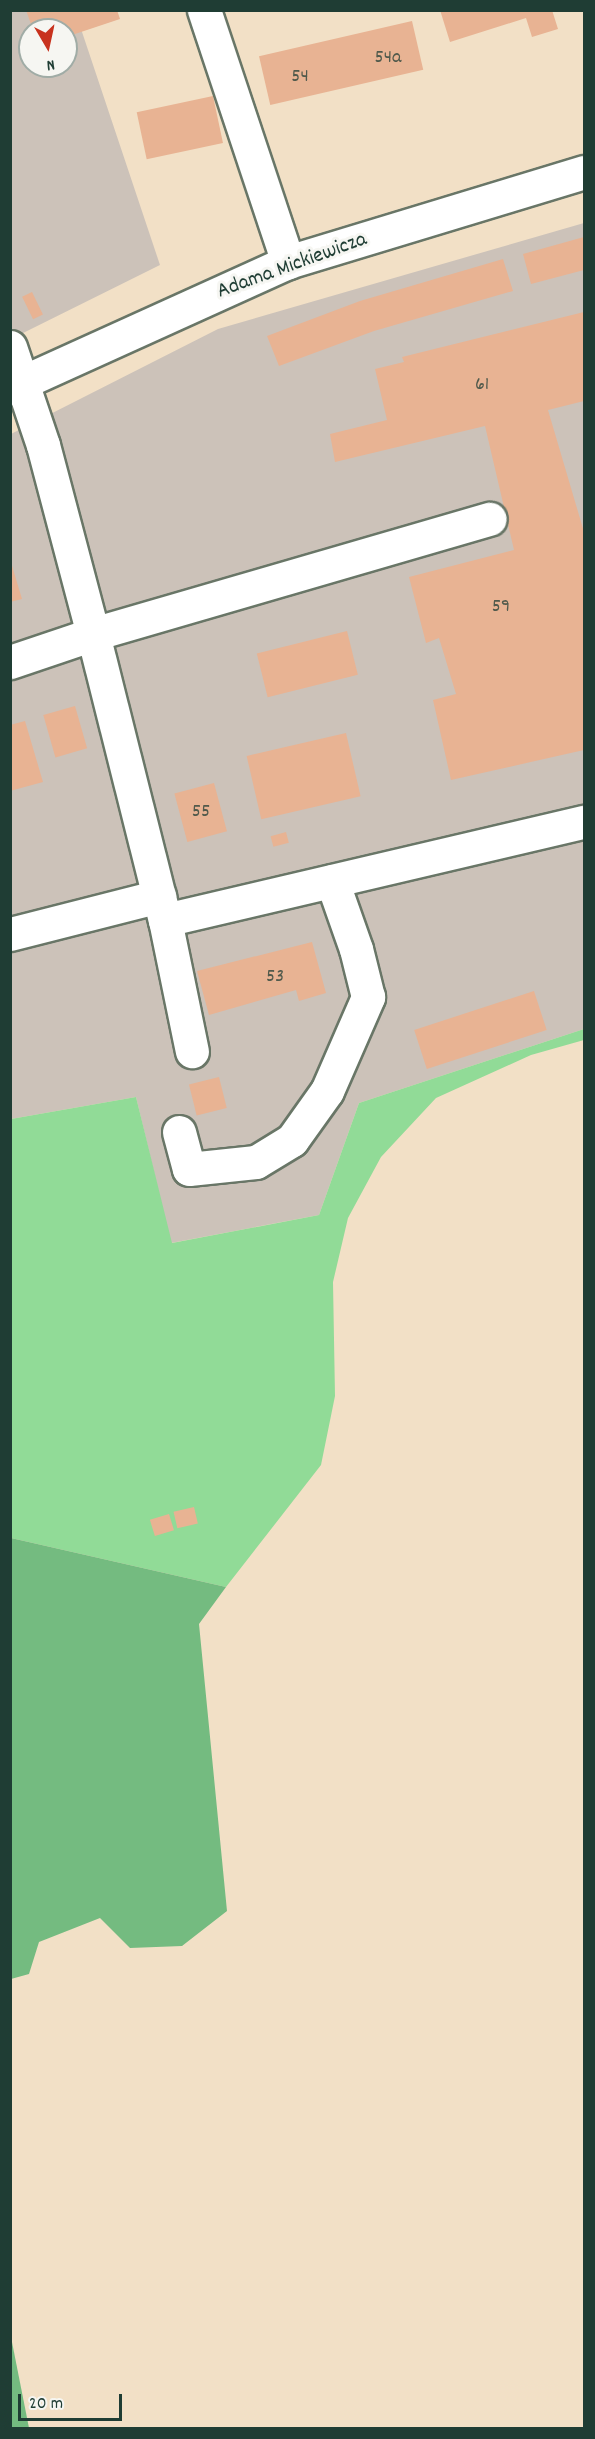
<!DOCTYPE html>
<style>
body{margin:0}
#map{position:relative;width:595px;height:2439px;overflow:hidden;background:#f2e0c6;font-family:Dekko,sans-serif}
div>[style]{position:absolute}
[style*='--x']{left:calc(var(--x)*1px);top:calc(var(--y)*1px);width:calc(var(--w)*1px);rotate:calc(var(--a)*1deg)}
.industrial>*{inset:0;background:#ccc2b9}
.green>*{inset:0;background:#91db97}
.forest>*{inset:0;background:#74bb80}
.building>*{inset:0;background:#e8b393;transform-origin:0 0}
.roads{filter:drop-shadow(2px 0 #697667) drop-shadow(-2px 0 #697667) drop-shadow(0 2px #697667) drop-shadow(0 -2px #697667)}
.minor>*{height:33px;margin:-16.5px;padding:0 16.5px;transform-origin:16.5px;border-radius:16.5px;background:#fff}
span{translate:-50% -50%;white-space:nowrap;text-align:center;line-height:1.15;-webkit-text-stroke:6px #f6f6f2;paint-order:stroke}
.number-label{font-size:20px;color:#515a4c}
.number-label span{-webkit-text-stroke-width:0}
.street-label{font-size:22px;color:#1f3d34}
.frame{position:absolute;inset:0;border:12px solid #1f3d34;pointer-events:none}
.north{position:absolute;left:18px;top:18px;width:60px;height:60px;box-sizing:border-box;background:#f6f6f2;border:2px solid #a0aca6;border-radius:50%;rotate:171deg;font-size:16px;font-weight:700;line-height:24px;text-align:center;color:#1f3d34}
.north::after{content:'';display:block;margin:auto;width:21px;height:27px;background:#c8321e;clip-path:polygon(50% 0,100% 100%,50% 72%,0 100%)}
.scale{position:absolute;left:18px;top:2394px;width:104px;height:27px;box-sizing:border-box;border:3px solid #1f3d34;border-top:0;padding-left:8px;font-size:18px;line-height:21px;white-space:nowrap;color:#1f3d34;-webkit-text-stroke:4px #f6f6f2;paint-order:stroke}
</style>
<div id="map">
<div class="industrial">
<i style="clip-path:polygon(evenodd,11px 11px,75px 11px,160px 265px,11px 339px,11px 11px,30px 30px,66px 30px,66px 66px,30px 66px,30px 30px)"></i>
<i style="clip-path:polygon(584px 223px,584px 1029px,359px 1103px,319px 1215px,171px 1243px,136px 1097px,11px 1119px,11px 434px,218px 329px)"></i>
</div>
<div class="green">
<i style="clip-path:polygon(584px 1029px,584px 1040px,531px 1055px,436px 1098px,381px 1157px,348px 1218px,333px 1282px,335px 1396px,321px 1465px,226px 1587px,11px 1538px,11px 1119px,136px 1097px,172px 1243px,319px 1215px,359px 1103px)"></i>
</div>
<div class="forest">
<i style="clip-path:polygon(11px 1538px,226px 1587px,199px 1624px,227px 1911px,182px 1946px,130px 1948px,100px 1918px,39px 1942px,29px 1974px,11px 1979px)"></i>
<i style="clip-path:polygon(10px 2337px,11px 2337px,29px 2428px,11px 2428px)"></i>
</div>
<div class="building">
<i style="clip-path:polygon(26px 10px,117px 10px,120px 19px,66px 37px,66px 30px,33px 30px)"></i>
<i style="clip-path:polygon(440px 10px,552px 10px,558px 29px,532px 37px,526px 18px,450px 42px)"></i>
<i style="left:412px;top:21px;width:50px;height:157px;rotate:77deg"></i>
<i style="left:213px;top:96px;width:48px;height:78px;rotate:78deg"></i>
<i style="clip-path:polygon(584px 237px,584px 270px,531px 284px,523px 254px)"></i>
<i style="clip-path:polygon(503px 259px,513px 291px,374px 331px,279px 366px,267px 336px,360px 301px)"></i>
<i style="left:32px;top:292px;width:25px;height:11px;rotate:64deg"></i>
<i style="clip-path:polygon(584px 312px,584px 401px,548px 410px,584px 532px,584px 750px,451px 780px,433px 700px,456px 694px,439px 638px,426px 643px,409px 577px,514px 550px,485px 426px,335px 462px,330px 434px,387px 420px,375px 369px,404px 362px,402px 357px)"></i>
<i style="clip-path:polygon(10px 559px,22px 599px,10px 602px)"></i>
<i style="left:347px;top:631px;width:45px;height:93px;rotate:76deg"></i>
<i style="left:75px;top:706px;width:44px;height:33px;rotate:74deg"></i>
<i style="clip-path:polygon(25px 721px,43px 782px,10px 791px,10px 725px)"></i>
<i style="left:346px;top:733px;width:65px;height:102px;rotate:77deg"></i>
<i style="left:214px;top:783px;width:50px;height:41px;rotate:75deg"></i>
<i style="left:286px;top:832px;width:11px;height:16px;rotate:75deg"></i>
<i style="clip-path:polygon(312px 942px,326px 993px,299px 1001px,296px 990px,209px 1015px,197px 971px)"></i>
<i style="left:534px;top:991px;width:41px;height:126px;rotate:72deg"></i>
<i style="left:219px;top:1077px;width:32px;height:31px;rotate:76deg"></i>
<i style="left:194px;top:1507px;width:17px;height:21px;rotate:77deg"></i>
<i style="left:169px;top:1514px;width:17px;height:20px;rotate:73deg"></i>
</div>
<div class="roads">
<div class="minor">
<i style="--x:204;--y:10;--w:266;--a:71.6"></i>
<i style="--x:10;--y:347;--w:103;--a:71.4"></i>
<i style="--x:43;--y:445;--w:196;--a:75.2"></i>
<i style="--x:93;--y:634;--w:295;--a:75.9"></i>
<i style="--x:165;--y:920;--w:134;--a:78.4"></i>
<i style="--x:10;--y:388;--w:305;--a:-24.4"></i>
<i style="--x:288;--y:262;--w:309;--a:-16.9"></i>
<i style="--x:10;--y:662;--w:88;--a:-18.6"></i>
<i style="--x:93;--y:634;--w:413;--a:-16.2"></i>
<i style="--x:165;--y:920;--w:430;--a:-13.2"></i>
<i style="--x:10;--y:934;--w:154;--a:-14.3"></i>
<i style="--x:179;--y:1132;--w:38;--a:75"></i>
<i style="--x:189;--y:1169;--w:67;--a:-6"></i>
<i style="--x:256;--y:1162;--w:42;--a:-31.4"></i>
<i style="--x:292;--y:1140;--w:60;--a:-54.5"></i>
<i style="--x:327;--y:1091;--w:103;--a:-66.4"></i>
<i style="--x:368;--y:997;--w:49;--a:-104"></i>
<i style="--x:356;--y:949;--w:72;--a:-109.4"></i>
</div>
</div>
<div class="number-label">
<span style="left:388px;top:58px">54a</span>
<span style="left:300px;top:77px">54</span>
<span style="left:482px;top:385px">61</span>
<span style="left:501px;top:607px">59</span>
<span style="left:201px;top:812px">55</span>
<span style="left:275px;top:977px">53</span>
</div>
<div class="street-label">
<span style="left:292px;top:266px;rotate:-20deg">Adama Mickiewicza</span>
</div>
<div class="frame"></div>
<div class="north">N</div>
<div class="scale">20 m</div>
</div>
